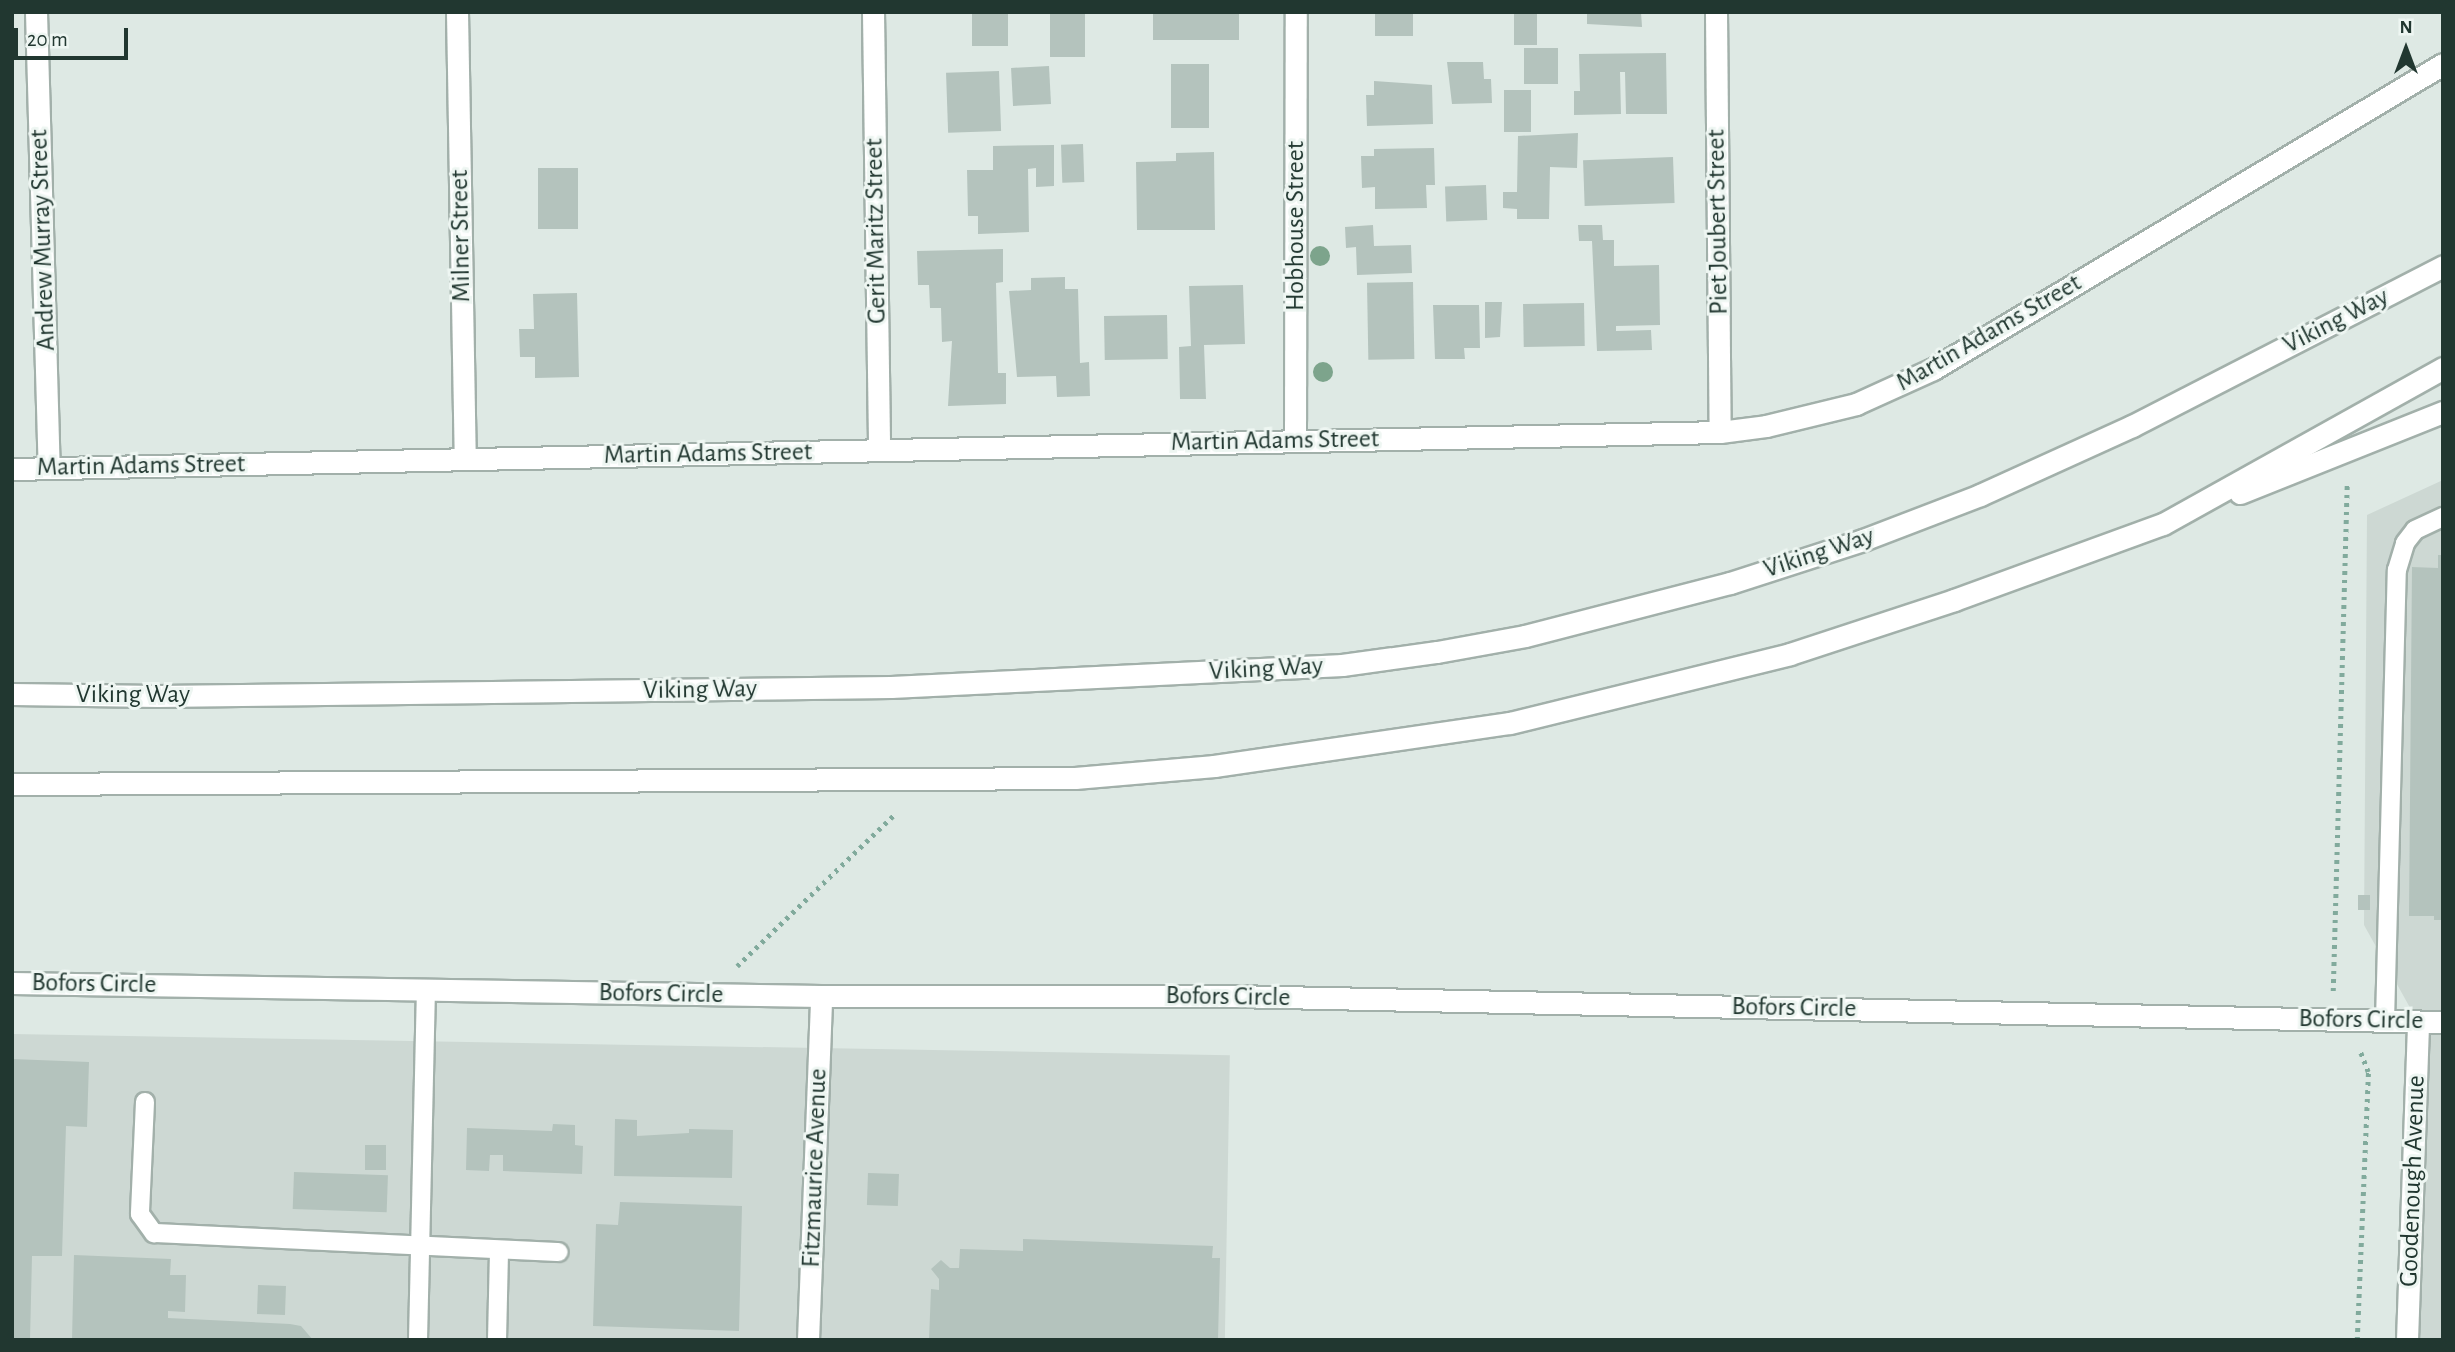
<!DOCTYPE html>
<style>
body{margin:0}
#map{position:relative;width:2455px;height:1352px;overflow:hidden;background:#dee9e4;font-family:"Alegreya Sans",sans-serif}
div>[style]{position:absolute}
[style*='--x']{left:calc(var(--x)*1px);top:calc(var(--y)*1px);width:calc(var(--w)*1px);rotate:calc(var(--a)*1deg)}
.built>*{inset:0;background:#cdd8d3;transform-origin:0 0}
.building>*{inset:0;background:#b4c3bd;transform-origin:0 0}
.path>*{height:4.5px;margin-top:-2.25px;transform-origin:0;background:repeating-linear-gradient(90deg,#81aa9c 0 3.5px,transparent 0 8.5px)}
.roads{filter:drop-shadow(2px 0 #a2b0aa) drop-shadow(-2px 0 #a2b0aa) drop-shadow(0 2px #a2b0aa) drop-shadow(0 -2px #a2b0aa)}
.service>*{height:18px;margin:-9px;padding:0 9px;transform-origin:9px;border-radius:9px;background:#fff}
.minor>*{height:21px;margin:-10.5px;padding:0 10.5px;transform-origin:10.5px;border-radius:10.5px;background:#fff}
.secondary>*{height:21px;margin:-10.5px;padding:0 10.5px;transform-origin:10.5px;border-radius:10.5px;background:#fff}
.trees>*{width:20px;height:20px;margin:-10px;border-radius:50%;background:#7da48c}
span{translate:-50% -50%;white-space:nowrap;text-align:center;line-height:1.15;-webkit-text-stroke:6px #eef6f2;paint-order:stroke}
.street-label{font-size:26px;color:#213730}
.frame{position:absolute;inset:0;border:14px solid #213730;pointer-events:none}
.north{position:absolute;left:2371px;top:14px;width:70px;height:70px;-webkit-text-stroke:5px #eef6f2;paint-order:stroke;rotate:0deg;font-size:19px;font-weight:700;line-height:28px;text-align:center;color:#213730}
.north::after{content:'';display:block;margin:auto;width:24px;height:32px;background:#213730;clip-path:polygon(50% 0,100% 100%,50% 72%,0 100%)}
.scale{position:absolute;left:14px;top:28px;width:114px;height:32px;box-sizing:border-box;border:4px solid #213730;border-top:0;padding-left:9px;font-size:21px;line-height:24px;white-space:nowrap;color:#213730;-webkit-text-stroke:5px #eef6f2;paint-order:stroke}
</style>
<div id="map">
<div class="built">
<i style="clip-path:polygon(2443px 480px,2443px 1340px,2407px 1340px,2418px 1022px,2364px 925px,2367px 515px)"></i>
<i style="left:12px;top:1034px;width:1218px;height:306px;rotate:1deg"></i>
</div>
<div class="building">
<i style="left:972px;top:12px;width:36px;height:34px"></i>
<i style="left:1050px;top:12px;width:35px;height:45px"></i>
<i style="left:1153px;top:12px;width:86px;height:28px"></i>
<i style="left:1375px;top:12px;width:38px;height:24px"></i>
<i style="left:1514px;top:12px;width:23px;height:33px"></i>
<i style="clip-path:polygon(1587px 12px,1641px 12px,1642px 27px,1587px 24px)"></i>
<i style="left:1524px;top:48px;width:34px;height:36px"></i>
<i style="clip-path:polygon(1666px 53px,1667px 114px,1626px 114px,1625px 72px,1620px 72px,1621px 114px,1574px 115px,1574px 91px,1580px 91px,1579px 54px)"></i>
<i style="clip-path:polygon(1447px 62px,1483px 62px,1484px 79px,1491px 79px,1492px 103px,1452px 104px)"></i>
<i style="left:1171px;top:64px;width:38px;height:64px"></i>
<i style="left:1049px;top:66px;width:38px;height:38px;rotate:87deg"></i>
<i style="left:999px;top:71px;width:60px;height:53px;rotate:88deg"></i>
<i style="clip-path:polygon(1374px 81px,1432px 85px,1433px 124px,1367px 126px,1366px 95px,1374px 95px)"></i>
<i style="left:1504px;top:90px;width:27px;height:42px"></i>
<i style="clip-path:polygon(1578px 133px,1577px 168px,1550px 167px,1549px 219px,1517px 219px,1517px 209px,1503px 208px,1503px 192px,1517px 192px,1518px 136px)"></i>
<i style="left:1083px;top:144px;width:38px;height:22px;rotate:88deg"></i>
<i style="clip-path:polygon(1054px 145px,1054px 186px,1036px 187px,1036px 168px,1028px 169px,1029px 232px,978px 234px,978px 216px,968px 216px,967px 170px,993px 170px,993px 146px)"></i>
<i style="clip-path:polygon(1434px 148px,1435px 185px,1426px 185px,1427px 208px,1375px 209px,1375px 187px,1362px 188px,1361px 156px,1374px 156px,1374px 149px)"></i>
<i style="clip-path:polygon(1214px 152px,1215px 230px,1137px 230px,1136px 162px,1176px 161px,1176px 153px)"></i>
<i style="left:1673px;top:157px;width:46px;height:90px;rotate:88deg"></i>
<i style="left:538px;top:168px;width:40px;height:61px"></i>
<i style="left:1486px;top:185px;width:35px;height:41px;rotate:88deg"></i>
<i style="clip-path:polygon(1373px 225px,1374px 246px,1411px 245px,1412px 273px,1357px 275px,1356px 247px,1346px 248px,1345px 227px)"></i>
<i style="clip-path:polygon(1578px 225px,1602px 225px,1603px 240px,1614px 240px,1614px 266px,1659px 265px,1660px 325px,1616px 326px,1616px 331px,1651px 330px,1652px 350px,1597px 351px,1592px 241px,1579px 241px)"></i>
<i style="clip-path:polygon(1003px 249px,1003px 282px,996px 283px,998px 373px,1006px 373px,1006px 404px,948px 406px,952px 341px,942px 342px,941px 308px,930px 308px,929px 285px,918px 285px,917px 251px)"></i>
<i style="clip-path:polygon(1065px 277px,1065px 289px,1078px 289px,1080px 363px,1089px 362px,1090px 396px,1057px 397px,1056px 376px,1017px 377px,1009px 291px,1031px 290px,1031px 278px)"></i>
<i style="left:1413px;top:282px;width:77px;height:46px;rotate:89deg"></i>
<i style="clip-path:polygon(1243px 285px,1245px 344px,1204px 345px,1206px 399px,1180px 399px,1179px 347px,1191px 346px,1189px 286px)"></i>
<i style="clip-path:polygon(577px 293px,579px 377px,535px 378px,535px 357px,520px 357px,519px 329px,534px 329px,533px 294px)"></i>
<i style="clip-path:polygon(1485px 302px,1502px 302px,1500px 337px,1485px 338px)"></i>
<i style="left:1584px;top:303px;width:43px;height:61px;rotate:89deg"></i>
<i style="clip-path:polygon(1433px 305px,1479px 305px,1480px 348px,1464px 348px,1465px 359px,1435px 359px)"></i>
<i style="left:1167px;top:315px;width:44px;height:63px;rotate:89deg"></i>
<i style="clip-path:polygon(2438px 555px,2443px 555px,2443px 920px,2434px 920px,2434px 916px,2409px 916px,2412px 567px,2438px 568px)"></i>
<i style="left:2358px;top:895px;width:12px;height:15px"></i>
<i style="clip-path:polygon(12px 1059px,89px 1062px,87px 1127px,66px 1126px,62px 1256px,32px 1256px,30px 1340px,12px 1340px)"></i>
<i style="clip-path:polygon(615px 1119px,637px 1120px,637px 1136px,689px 1133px,689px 1129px,733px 1130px,732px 1178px,614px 1176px)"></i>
<i style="clip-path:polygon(553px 1124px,575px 1125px,575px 1145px,583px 1146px,582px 1174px,503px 1171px,503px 1155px,490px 1155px,489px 1171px,466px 1170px,467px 1128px,552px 1131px)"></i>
<i style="left:365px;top:1145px;width:21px;height:25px"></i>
<i style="left:294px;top:1172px;width:94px;height:37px;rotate:2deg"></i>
<i style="left:868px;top:1173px;width:31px;height:32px;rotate:2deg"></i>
<i style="clip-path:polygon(620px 1202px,742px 1206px,739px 1331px,593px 1326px,596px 1224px,618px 1225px)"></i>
<i style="clip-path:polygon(1023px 1239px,1213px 1246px,1212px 1258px,1220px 1258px,1218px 1340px,929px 1340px,931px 1289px,939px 1290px,939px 1279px,931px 1269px,941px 1260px,950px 1268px,959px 1268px,960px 1249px,1023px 1251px)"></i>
<i style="clip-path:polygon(74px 1255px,171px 1259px,170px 1275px,186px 1275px,185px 1312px,168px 1311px,168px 1318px,290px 1324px,301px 1326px,313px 1340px,72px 1340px)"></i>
<i style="left:258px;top:1285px;width:28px;height:29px;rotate:2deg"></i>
</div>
<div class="path">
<i style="--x:737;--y:966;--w:218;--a:-43.9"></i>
<i style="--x:2333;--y:991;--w:506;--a:-88.42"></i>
<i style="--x:2357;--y:1340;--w:268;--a:-87.6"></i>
<i style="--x:2368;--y:1072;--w:25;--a:-111"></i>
</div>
<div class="roads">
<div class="service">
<i style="--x:2385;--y:1021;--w:451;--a:-88.5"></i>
<i style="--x:2397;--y:570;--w:28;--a:-73"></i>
<i style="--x:2405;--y:543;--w:16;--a:-52"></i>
<i style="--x:2415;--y:530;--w:31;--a:-25"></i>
<i style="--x:145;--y:1102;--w:112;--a:92.6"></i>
<i style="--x:140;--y:1214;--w:24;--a:54"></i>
<i style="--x:154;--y:1233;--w:405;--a:2.7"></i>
<i style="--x:418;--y:1340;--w:350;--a:-88.7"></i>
<i style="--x:497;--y:1340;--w:90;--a:-88.7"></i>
</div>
<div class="minor">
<i style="--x:36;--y:12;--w:456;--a:88.4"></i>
<i style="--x:457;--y:12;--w:447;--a:89"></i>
<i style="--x:873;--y:12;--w:437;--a:89.2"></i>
<i style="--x:1716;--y:12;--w:420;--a:89.5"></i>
<i style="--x:1295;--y:440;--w:428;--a:-89.9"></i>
<i style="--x:12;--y:469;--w:1708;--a:-1.24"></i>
<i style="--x:1720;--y:432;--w:46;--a:-7.4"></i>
<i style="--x:1766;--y:426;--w:93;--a:-13.7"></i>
<i style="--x:1856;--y:404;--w:85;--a:-24.4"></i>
<i style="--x:1933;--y:369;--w:594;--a:-30.88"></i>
<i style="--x:12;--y:983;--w:809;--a:0.92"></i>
<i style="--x:821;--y:996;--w:411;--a:0"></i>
<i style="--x:1232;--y:996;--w:1211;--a:1.23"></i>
<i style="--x:808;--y:1340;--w:344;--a:-87.8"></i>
<i style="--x:2407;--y:1340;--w:318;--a:-88"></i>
</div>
<div class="secondary">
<i style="--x:2240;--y:493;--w:219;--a:-21.8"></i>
<i style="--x:12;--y:694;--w:146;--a:0.8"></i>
<i style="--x:158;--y:696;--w:733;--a:-0.7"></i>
<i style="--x:891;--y:687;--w:452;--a:-2.8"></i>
<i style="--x:1342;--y:665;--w:96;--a:-7.8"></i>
<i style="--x:1437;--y:652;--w:89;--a:-10.3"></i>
<i style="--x:1525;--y:636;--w:212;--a:-14.5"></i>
<i style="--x:1730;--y:583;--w:140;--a:-17.9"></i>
<i style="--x:1863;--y:540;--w:125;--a:-21"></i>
<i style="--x:1980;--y:495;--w:167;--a:-24.4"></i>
<i style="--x:2132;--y:426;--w:350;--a:-27.2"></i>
<i style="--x:12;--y:784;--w:1063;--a:-0.32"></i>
<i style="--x:1075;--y:778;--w:140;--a:-4.9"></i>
<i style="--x:1214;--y:766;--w:299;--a:-8.3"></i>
<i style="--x:1510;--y:723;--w:288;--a:-13.8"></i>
<i style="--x:1790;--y:654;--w:173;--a:-18.2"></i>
<i style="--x:1954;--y:600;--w:222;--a:-20"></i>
<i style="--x:2163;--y:524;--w:321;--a:-29.1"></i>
</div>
</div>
<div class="trees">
<i style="left:1320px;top:256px"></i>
<i style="left:1323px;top:372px"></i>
</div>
<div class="street-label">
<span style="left:1718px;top:222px;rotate:-91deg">Piet Joubert Street</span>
<span style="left:1296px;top:226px;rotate:-90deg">Hobhouse Street</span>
<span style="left:876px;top:231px;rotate:-91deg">Gerit Maritz Street</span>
<span style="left:461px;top:236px;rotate:-91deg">Milner Street</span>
<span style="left:43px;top:240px;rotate:-92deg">Andrew Murray Street</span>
<span style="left:2336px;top:321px;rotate:-27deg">Viking Way</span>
<span style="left:1989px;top:333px;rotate:-30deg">Martin Adams Street</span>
<span style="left:1275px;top:441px;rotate:-1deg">Martin Adams Street</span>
<span style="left:708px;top:454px;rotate:-1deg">Martin Adams Street</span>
<span style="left:141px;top:466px;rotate:-1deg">Martin Adams Street</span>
<span style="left:1819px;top:553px;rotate:-18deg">Viking Way</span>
<span style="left:1266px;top:669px;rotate:-3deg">Viking Way</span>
<span style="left:700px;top:690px;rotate:-1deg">Viking Way</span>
<span style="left:133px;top:695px">Viking Way</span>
<span style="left:94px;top:984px;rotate:1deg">Bofors Circle</span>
<span style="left:661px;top:994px;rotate:1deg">Bofors Circle</span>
<span style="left:1228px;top:997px;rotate:1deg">Bofors Circle</span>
<span style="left:1794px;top:1008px;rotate:1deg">Bofors Circle</span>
<span style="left:2361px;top:1020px;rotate:1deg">Bofors Circle</span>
<span style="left:815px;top:1168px;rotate:-88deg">Fitzmaurice Avenue</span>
<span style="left:2413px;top:1181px;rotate:-88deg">Goodenough Avenue</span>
</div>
<div class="frame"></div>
<div class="north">N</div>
<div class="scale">20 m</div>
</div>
